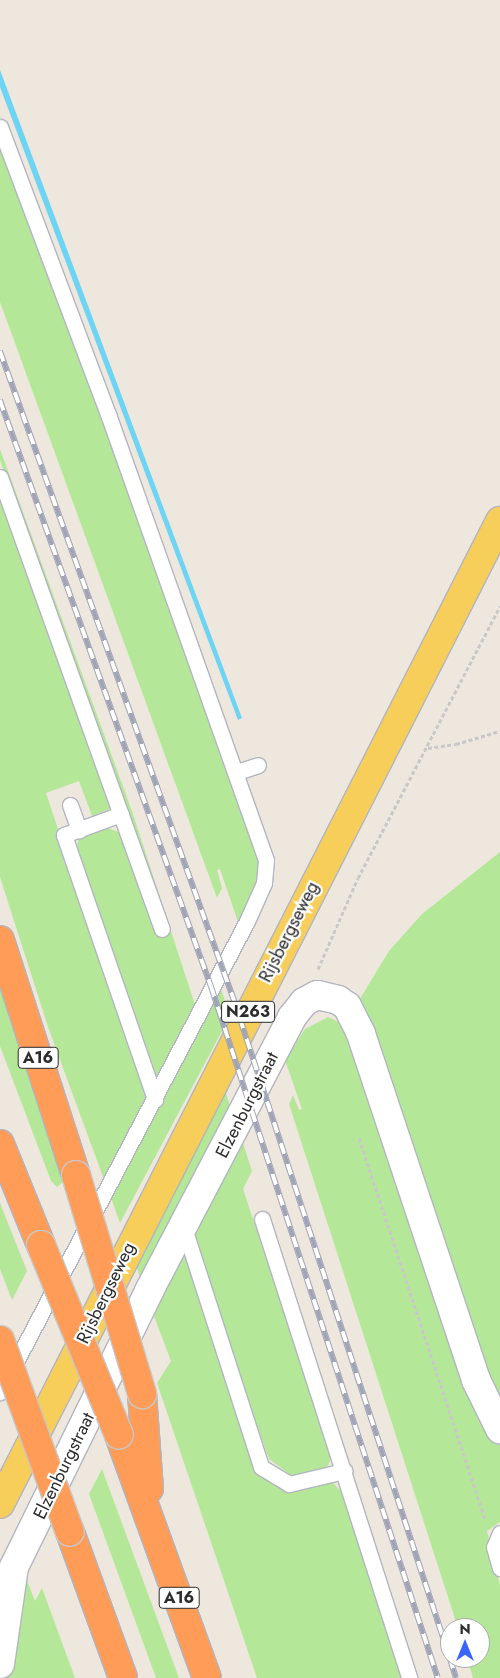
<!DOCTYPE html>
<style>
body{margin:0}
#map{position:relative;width:500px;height:1678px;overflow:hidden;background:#eee7de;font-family:Jost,sans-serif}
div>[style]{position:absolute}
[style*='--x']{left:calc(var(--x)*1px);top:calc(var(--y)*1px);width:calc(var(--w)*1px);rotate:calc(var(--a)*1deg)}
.green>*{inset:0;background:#b5e798}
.water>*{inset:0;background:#6dd4f4}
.path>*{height:3px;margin-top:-1.5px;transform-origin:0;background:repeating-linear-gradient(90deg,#c8c8c8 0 4px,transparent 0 6.5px)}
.roads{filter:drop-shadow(1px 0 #b2b5c0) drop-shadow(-1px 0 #b2b5c0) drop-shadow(0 1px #b2b5c0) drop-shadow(0 -1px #b2b5c0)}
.lane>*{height:15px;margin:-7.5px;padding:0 7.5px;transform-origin:7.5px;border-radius:7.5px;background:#fff}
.street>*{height:28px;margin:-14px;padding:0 14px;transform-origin:14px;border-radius:14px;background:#fff}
.primary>*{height:28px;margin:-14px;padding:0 14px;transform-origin:14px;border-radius:14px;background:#f7ce5a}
.highway>*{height:28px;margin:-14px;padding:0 14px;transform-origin:14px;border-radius:14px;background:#ff9c58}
.rail>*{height:5.5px;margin-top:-2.75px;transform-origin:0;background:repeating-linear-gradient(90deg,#fff 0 11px,#a0a4b7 0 22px);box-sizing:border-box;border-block:1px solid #a0a4b7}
.bridges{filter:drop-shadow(1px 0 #c8c8c8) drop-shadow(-1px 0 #c8c8c8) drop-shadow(0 1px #c8c8c8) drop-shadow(0 -1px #c8c8c8)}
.highway-bridge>*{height:28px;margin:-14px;padding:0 14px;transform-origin:14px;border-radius:14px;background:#ff9c58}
span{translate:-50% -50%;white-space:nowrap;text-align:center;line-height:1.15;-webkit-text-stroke:4.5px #fff;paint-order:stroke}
.shield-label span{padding:1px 4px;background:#fff;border:1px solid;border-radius:4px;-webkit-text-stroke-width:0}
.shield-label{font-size:16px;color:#2c2c2c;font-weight:700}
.street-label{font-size:18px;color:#2c2c2c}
.north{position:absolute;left:440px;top:1618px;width:50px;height:50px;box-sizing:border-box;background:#fff;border:1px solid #ababab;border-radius:50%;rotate:0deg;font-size:14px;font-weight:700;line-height:20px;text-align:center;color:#2c2c2c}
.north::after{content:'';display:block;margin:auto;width:18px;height:22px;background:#3a64ff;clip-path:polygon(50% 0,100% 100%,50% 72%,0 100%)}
</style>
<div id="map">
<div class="green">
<i style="clip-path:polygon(0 142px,103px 416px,262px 861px,257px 883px,239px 925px,220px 869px,217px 870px,222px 888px,217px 898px,0 302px)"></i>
<i style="clip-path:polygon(0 449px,132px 811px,195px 1005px,153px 1083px,76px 853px,79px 836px,104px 827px,122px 833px,127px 813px,0 460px)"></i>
<i style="clip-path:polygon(0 497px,115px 807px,92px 816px,79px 781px,46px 793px,145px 1090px,146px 1099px,106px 1185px,48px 1027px,0 877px)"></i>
<i style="clip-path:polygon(500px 852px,500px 1413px,358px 1002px,389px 951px,422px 914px)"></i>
<i style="clip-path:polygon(0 986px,62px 1174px,62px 1183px,57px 1187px,51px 1181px,0 1046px)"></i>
<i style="clip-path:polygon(221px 989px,230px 1016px,120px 1223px,110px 1195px)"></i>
<i style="clip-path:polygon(328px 1017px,343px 1024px,500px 1444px,500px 1522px,487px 1531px,500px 1585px,500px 1678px,473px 1678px,467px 1658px,480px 1658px,480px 1628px,458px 1628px,289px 1104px,293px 1095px,299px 1110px,302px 1109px,285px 1060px,305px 1029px)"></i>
<i style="clip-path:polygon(224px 1088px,233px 1114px,142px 1284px,134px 1259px)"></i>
<i style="clip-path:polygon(241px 1137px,252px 1171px,243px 1189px,332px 1456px,326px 1470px,292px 1476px,269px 1459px,194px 1247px,194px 1231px)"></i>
<i style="clip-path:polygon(0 1203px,27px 1271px,12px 1300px,0 1269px)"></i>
<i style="clip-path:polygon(187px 1257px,272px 1480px,329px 1479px,343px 1493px,401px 1678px,257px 1678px,157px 1383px,171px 1361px,152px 1311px,178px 1259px)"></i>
<i style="clip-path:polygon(102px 1469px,179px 1678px,156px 1678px,89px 1494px)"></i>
<i style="clip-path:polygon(24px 1573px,35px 1601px,42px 1588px,75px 1678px,3px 1678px)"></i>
</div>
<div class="water">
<i style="clip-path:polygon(0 70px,242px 718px,238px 720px,0 87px)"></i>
</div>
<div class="path">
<i style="--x:428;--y:748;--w:28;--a:-8"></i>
<i style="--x:456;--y:744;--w:46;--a:-16.5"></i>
<i style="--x:318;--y:969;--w:99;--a:-66.3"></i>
<i style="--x:358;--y:878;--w:307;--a:-62.4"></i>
<i style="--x:359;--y:1138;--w:402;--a:71.7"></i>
</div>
<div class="roads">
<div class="lane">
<i style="--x:0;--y:127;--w:307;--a:69.4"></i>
<i style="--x:108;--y:414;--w:473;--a:70.5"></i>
<i style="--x:266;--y:860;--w:23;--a:95"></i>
<i style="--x:264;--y:883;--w:42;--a:114.1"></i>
<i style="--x:247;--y:921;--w:532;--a:117.67"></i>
<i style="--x:0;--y:477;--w:480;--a:70.3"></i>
<i style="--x:237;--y:772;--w:22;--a:-18"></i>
<i style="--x:70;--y:805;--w:27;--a:70"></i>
<i style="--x:121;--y:814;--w:61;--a:159.8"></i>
<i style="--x:64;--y:835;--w:280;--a:71"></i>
<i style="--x:262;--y:1219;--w:482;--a:72.2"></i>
<i style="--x:184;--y:1228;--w:251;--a:72.1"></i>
<i style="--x:261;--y:1467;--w:33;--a:31"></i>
<i style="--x:289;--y:1484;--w:57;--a:-13.3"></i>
<i style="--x:500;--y:1533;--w:15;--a:113"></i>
<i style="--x:494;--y:1547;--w:22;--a:74"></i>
</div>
<div class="street">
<i style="--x:0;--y:1664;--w:98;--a:-81.8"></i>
<i style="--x:14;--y:1567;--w:307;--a:-63.9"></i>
<i style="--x:149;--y:1291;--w:309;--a:-62.4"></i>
<i style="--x:292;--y:1017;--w:19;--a:-51"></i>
<i style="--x:304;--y:1002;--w:15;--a:-28"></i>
<i style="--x:317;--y:995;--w:22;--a:13"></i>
<i style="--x:338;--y:1000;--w:11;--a:34"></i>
<i style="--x:347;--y:1006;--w:31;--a:63"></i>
<i style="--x:361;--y:1034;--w:365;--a:71.6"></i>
<i style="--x:476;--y:1380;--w:55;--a:63.9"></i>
</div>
<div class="primary">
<i style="--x:0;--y:1504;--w:1103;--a:-63.04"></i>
</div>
<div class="highway">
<i style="--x:0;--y:940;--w:247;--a:72.1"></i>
<i style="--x:0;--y:1144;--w:109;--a:67.9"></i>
<i style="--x:142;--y:1394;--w:95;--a:85.8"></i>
<i style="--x:119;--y:1435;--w:258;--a:70.1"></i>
<i style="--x:70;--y:1532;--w:155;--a:70"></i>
</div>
</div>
<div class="rail">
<i style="--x:0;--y:351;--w:687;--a:70.17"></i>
<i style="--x:233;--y:997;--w:696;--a:71.83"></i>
<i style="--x:0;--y:400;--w:623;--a:70.2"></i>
<i style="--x:211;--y:986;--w:728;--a:71.84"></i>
<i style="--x:450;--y:1658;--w:21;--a:73"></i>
</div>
<div class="bridges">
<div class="highway-bridge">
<i style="--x:76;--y:1175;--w:229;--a:73.2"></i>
<i style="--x:41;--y:1245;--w:205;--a:67.7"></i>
<i style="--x:0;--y:1340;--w:204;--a:70"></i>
</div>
</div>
<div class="shield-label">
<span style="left:248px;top:1012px">N263</span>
<span style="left:38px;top:1058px">A16</span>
<span style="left:179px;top:1598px">A16</span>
</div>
<div class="street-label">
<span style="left:289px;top:932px;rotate:-63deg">Rijsbergseweg</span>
<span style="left:247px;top:1105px;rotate:-63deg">Elzenburgstraat</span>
<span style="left:106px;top:1293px;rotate:-64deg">Rijsbergseweg</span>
<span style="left:64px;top:1466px;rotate:-64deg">Elzenburgstraat</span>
</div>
<div class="north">N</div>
</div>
